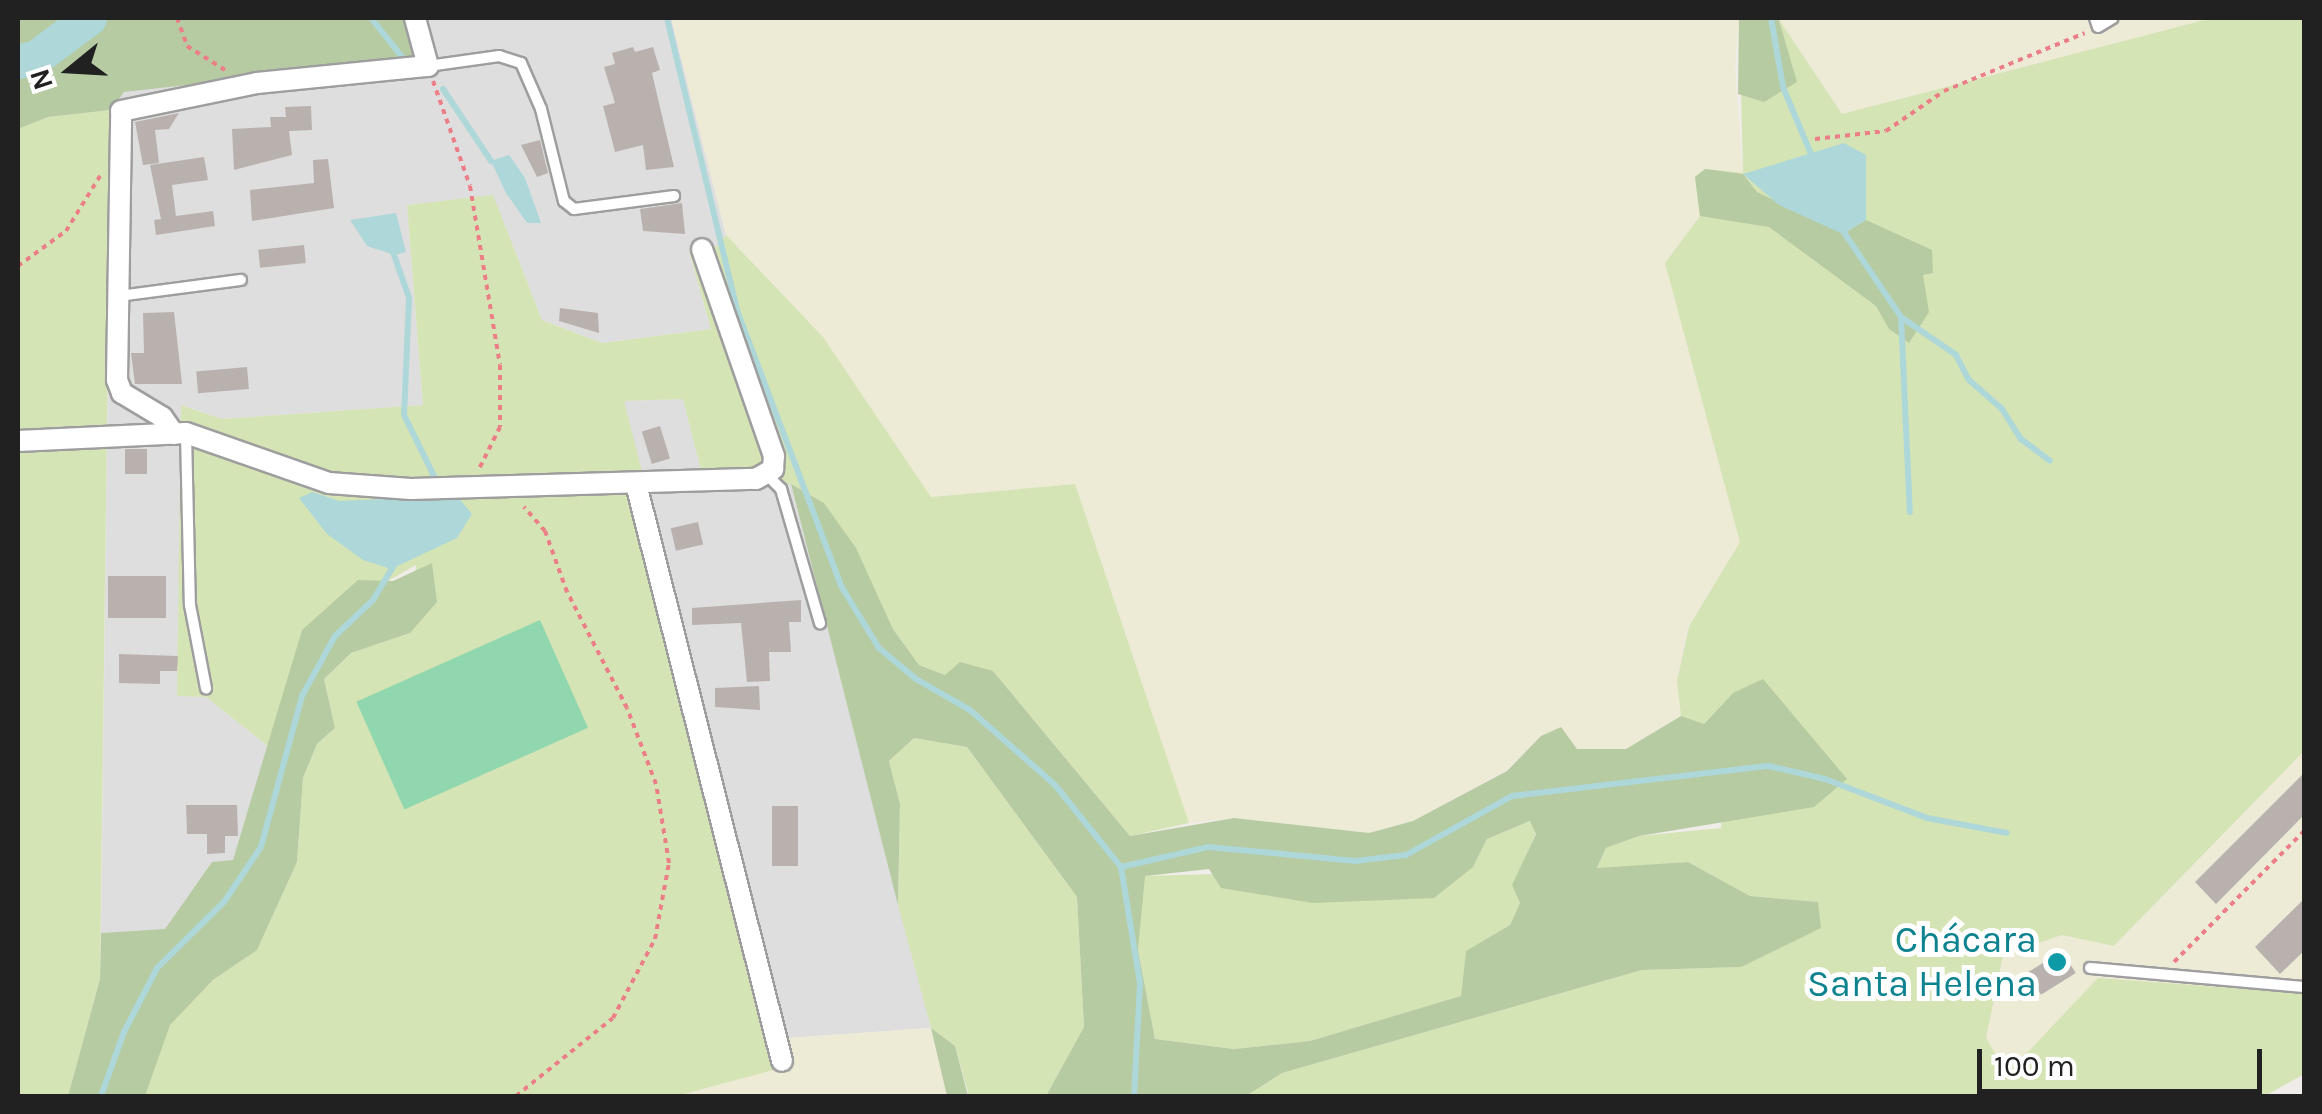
<!DOCTYPE html>
<meta charset="utf-8">
<style>
body{margin:0}
#map{position:relative;width:2322px;height:1114px;overflow:hidden;background:#f0ece9;font-family:Karla,sans-serif}
div>[style]{position:absolute}
[style*='--x']{left:calc(var(--x)*1px);top:calc(var(--y)*1px);width:calc(var(--w)*1px);rotate:calc(var(--a)*1deg)}
.residential>*{inset:0;background:#dfdede}
.farmland>*{inset:0;background:#edead6}
.grass>*{inset:0;background:#d5e4b5}
.forest>*{inset:0;background:#b6cba2}
.pitch>*{inset:0;background:#90d6ae;transform-origin:0 0}
.water>*{inset:0;background:#aed7d9}
.stream>*{height:6px;margin:-3px;padding:0 3px;transform-origin:3px;border-radius:3px;background:#aed7d9}
.river>*{height:35px;margin:-17.5px;padding:0 17.5px;transform-origin:17.5px;border-radius:17.5px;background:#aed7d9}
.building>*{inset:0;background:#b9b1ae;transform-origin:0 0}
.path>*{height:4px;margin-top:-2px;transform-origin:0;background:repeating-linear-gradient(90deg,#ec7e88 0 5px,transparent 0 10px)}
.roads{filter:drop-shadow(2px 0 #9e9e9e) drop-shadow(-2px 0 #9e9e9e) drop-shadow(0 2px #9e9e9e) drop-shadow(0 -2px #9e9e9e)}
.lane>*{height:10px;margin:-5px;padding:0 5px;transform-origin:5px;border-radius:5px;background:#fff}
.street>*{height:20px;margin:-10px;padding:0 10px;transform-origin:10px;border-radius:10px;background:#fff}
.dots>*{width:28px;height:28px;translate:-50% -50%;box-sizing:border-box;border:5px solid #fff;border-radius:50%}
span{translate:-50% -50%;white-space:nowrap;text-align:center;line-height:1.15;-webkit-text-stroke:10px #fff;paint-order:stroke}
.culture-label{font-size:38px;color:#0d838f}
.right{translate:-100% -50%;text-align:right}
.frame{position:absolute;inset:0;border:20px solid #212121;pointer-events:none}
.north{position:absolute;left:20px;top:20px;width:100px;height:100px;-webkit-text-stroke:8px #fff;paint-order:stroke;rotate:252deg;font-size:28px;font-weight:700;line-height:40px;text-align:center;color:#212121}
.north::after{content:'';display:block;margin:auto;width:35px;height:45px;background:#212121;clip-path:polygon(50% 0,100% 100%,50% 72%,0 100%)}
.scale{position:absolute;left:1977px;top:1049px;width:285px;height:45px;box-sizing:border-box;border:5px solid #212121;border-top:0;padding-left:12px;font-size:30px;line-height:35px;white-space:nowrap;color:#212121;-webkit-text-stroke:8px #fff;paint-order:stroke}
</style>
<div id="map">
<div class="residential">
<i style="clip-path:polygon(407px 18px,671px 18px,726px 235px,718px 246px,689px 252px,711px 329px,602px 343px,542px 320px,493px 196px,407px 205px,423px 405px,222px 419px,182px 405px,178px 696px,206px 697px,269px 747px,233px 861px,212px 862px,165px 930px,101px 933px,111px 110px,124px 92px)"></i>
<i style="clip-path:polygon(683px 399px,706px 490px,791px 484px,931px 1028px,788px 1038px,623px 401px)"></i>
</div>
<div class="farmland">
<i style="clip-path:polygon(671px 18px,1739px 18px,1735px 66px,1743px 174px,1705px 169px,1700px 216px,1665px 263px,1740px 542px,1688px 626px,1677px 681px,1681px 716px,1626px 749px,1577px 749px,1561px 728px,1541px 736px,1507px 770px,1413px 821px,1369px 833px,1234px 818px,1189px 823px,1075px 484px,931px 497px,823px 337px,726px 235px)"></i>
<i style="clip-path:polygon(1778px 18px,2212px 18px,1842px 114px)"></i>
<i style="clip-path:polygon(2304px 751px,2304px 986px,2006px 1075px,1986px 1038px,2003px 955px,2062px 935px,2115px 946px)"></i>
<i style="clip-path:polygon(931px 1028px,947px 1096px,677px 1096px,795px 1064px,788px 1038px)"></i>
</div>
<div class="grass">
<i style="clip-path:polygon(1739px 18px,1778px 18px,1842px 114px,2212px 18px,2304px 18px,2304px 751px,2114px 946px,2062px 935px,2003px 955px,1986px 1038px,2007px 1074px,2098px 978px,2297px 993px,2304px 986px,2304px 1074px,2265px 1096px,1246px 1096px,1282px 1073px,1642px 970px,1741px 967px,1818px 902px,1750px 896px,1688px 862px,1597px 869px,1606px 848px,1639px 836px,1721px 828px,1733px 693px,1703px 725px,1681px 716px,1677px 681px,1689px 626px,1740px 542px,1665px 263px,1700px 216px,1695px 177px,1705px 169px,1743px 173px)"></i>
<i style="clip-path:polygon(111px 110px,100px 979px,68px 1096px,18px 1096px,18px 129px,48px 117px)"></i>
<i style="clip-path:polygon(493px 195px,542px 320px,602px 343px,711px 329px,689px 251px,718px 246px,726px 235px,823px 337px,931px 497px,1075px 484px,1189px 823px,1130px 836px,993px 671px,945px 675px,919px 665px,893px 629px,856px 549px,824px 503px,791px 484px,706px 490px,683px 399px,624px 401px,795px 1064px,677px 1096px,145px 1096px,169px 1025px,213px 980px,257px 950px,297px 862px,303px 778px,317px 744px,335px 728px,324px 679px,351px 653px,410px 633px,416px 565px,302px 630px,269px 747px,206px 697px,177px 696px,181px 405px,222px 419px,423px 405px,407px 205px)"></i>
<i style="clip-path:polygon(914px 738px,967px 747px,1077px 897px,1084px 1027px,1046px 1096px,969px 1096px,955px 1046px,931px 1028px,898px 905px,900px 804px,889px 761px)"></i>
<i style="clip-path:polygon(1531px 821px,1536px 833px,1513px 885px,1520px 903px,1510px 925px,1466px 952px,1462px 996px,1310px 1041px,1234px 1049px,1155px 1039px,1138px 950px,1144px 876px,1473px 867px,1487px 839px)"></i>
</div>
<div class="forest">
<i style="clip-path:polygon(18px 18px,407px 18px,419px 59px,124px 92px,111px 110px,48px 117px,18px 129px)"></i>
<i style="clip-path:polygon(1739px 18px,1778px 18px,1783px 34px,1797px 82px,1764px 102px,1738px 94px)"></i>
<i style="clip-path:polygon(1705px 169px,1743px 174px,1757px 192px,1843px 234px,1866px 220px,1932px 250px,1933px 273px,1923px 275px,1929px 312px,1909px 343px,1889px 329px,1876px 306px,1769px 227px,1700px 216px,1695px 177px)"></i>
<i style="clip-path:polygon(evenodd,791px 484px,824px 503px,856px 548px,893px 629px,919px 665px,945px 675px,960px 662px,993px 671px,1130px 836px,1234px 818px,1369px 833px,1413px 821px,1507px 771px,1541px 736px,1561px 727px,1577px 749px,1626px 749px,1681px 716px,1704px 724px,1733px 693px,1763px 679px,1847px 779px,1814px 807px,1639px 836px,1606px 848px,1597px 868px,1688px 862px,1750px 896px,1818px 902px,1821px 928px,1741px 967px,1642px 970px,1282px 1073px,1246px 1096px,1046px 1096px,1084px 1027px,1077px 897px,967px 747px,914px 738px,889px 761px,900px 804px,898px 905px,791px 484px,1530px 821px,1536px 834px,1512px 885px,1520px 903px,1510px 925px,1466px 951px,1461px 996px,1310px 1041px,1234px 1049px,1155px 1039px,1138px 950px,1145px 876px,1209px 869px,1221px 888px,1313px 903px,1434px 898px,1473px 867px,1487px 839px,1530px 821px)"></i>
<i style="clip-path:polygon(432px 563px,437px 602px,410px 633px,351px 653px,324px 679px,335px 728px,317px 744px,303px 778px,297px 862px,257px 950px,213px 980px,170px 1025px,145px 1096px,68px 1096px,100px 979px,101px 933px,165px 929px,212px 862px,233px 860px,302px 630px,358px 580px,393px 581px)"></i>
<i style="clip-path:polygon(931px 1028px,955px 1046px,968px 1096px,947px 1096px)"></i>
</div>
<div class="pitch">
<i style="left:540px;top:620px;width:118px;height:201px;rotate:66deg"></i>
</div>
<div class="water">
<i style="clip-path:polygon(1844px 143px,1866px 155px,1866px 220px,1843px 234px,1779px 205px,1743px 174px)"></i>
<i style="clip-path:polygon(509px 155px,525px 178px,541px 223px,527px 223px,506px 193px,491px 161px)"></i>
<i style="clip-path:polygon(396px 213px,406px 252px,395px 255px,367px 246px,350px 220px)"></i>
<i style="clip-path:polygon(313px 492px,339px 501px,457px 496px,472px 514px,457px 538px,391px 569px,363px 560px,327px 534px,299px 498px)"></i>
</div>
<div class="stream">
<i style="--x:371;--y:18;--w:50;--a:51.5"></i>
<i style="--x:667;--y:18;--w:303;--a:76.5"></i>
<i style="--x:738;--y:313;--w:292;--a:69.3"></i>
<i style="--x:841;--y:586;--w:73;--a:58.5"></i>
<i style="--x:879;--y:648;--w:48;--a:40"></i>
<i style="--x:916;--y:679;--w:62;--a:29.9"></i>
<i style="--x:970;--y:710;--w:113;--a:41.4"></i>
<i style="--x:1055;--y:785;--w:105;--a:51.2"></i>
<i style="--x:1121;--y:867;--w:118;--a:80.7"></i>
<i style="--x:1140;--y:983;--w:113;--a:93"></i>
<i style="--x:1771;--y:18;--w:70;--a:80.1"></i>
<i style="--x:1783;--y:87;--w:80;--a:67.3"></i>
<i style="--x:443;--y:89;--w:87;--a:56.3"></i>
<i style="--x:1841;--y:228;--w:107;--a:56"></i>
<i style="--x:1901;--y:317;--w:195;--a:87.4"></i>
<i style="--x:393;--y:252;--w:49;--a:70.8"></i>
<i style="--x:409;--y:298;--w:117;--a:92.4"></i>
<i style="--x:404;--y:415;--w:72;--a:63.8"></i>
<i style="--x:1901;--y:317;--w:67;--a:34.6"></i>
<i style="--x:1956;--y:355;--w:28;--a:63"></i>
<i style="--x:1969;--y:380;--w:44;--a:41.3"></i>
<i style="--x:2002;--y:409;--w:36;--a:58"></i>
<i style="--x:2021;--y:439;--w:36;--a:37"></i>
<i style="--x:1121;--y:867;--w:89;--a:-12.9"></i>
<i style="--x:1208;--y:847;--w:148;--a:5.4"></i>
<i style="--x:1355;--y:861;--w:51;--a:-6.7"></i>
<i style="--x:1406;--y:855;--w:121;--a:-29.1"></i>
<i style="--x:1512;--y:796;--w:259;--a:-6.7"></i>
<i style="--x:1769;--y:766;--w:57;--a:13.1"></i>
<i style="--x:1825;--y:779;--w:109;--a:20.9"></i>
<i style="--x:1927;--y:818;--w:81;--a:10.6"></i>
<i style="--x:101;--y:1096;--w:68;--a:-70.2"></i>
<i style="--x:124;--y:1032;--w:72;--a:-62.7"></i>
<i style="--x:157;--y:968;--w:94;--a:-44.6"></i>
<i style="--x:224;--y:902;--w:66;--a:-56.1"></i>
<i style="--x:261;--y:847;--w:156;--a:-74.8"></i>
<i style="--x:302;--y:696;--w:68;--a:-61.2"></i>
<i style="--x:335;--y:636;--w:52;--a:-43.5"></i>
<i style="--x:373;--y:600;--w:41;--a:-59"></i>
</div>
<div class="river">
<i style="--x:18;--y:61;--w:17;--a:-10"></i>
<i style="--x:35;--y:58;--w:67;--a:-36.5"></i>
</div>
<div class="building">
<i style="clip-path:polygon(633px 47px,635px 52px,653px 47px,660px 70px,652px 73px,674px 167px,646px 170px,643px 145px,615px 152px,603px 106px,615px 103px,604px 67px,615px 64px,612px 53px)"></i>
<i style="clip-path:polygon(311px 106px,312px 130px,289px 131px,292px 155px,234px 170px,232px 129px,271px 127px,270px 117px,286px 117px,285px 107px)"></i>
<i style="clip-path:polygon(179px 113px,169px 129px,155px 130px,159px 163px,143px 165px,135px 122px)"></i>
<i style="clip-path:polygon(540px 140px,548px 173px,537px 177px,521px 145px)"></i>
<i style="clip-path:polygon(204px 157px,208px 180px,172px 185px,176px 216px,213px 211px,215px 226px,156px 235px,154px 220px,161px 219px,150px 165px)"></i>
<i style="clip-path:polygon(328px 159px,334px 208px,252px 221px,250px 190px,314px 183px,313px 160px)"></i>
<i style="clip-path:polygon(682px 203px,685px 234px,643px 231px,640px 209px)"></i>
<i style="left:304px;top:245px;width:18px;height:46px;rotate:84deg"></i>
<i style="clip-path:polygon(560px 308px,598px 313px,599px 333px,559px 321px)"></i>
<i style="clip-path:polygon(174px 312px,182px 384px,135px 384px,131px 353px,144px 353px,143px 313px)"></i>
<i style="left:247px;top:367px;width:22px;height:51px;rotate:85deg"></i>
<i style="left:660px;top:426px;width:34px;height:19px;rotate:73deg"></i>
<i style="left:147px;top:449px;width:25px;height:22px;rotate:90deg"></i>
<i style="left:698px;top:522px;width:23px;height:28px;rotate:77deg"></i>
<i style="left:108px;top:576px;width:58px;height:42px"></i>
<i style="clip-path:polygon(801px 600px,801px 622px,789px 622px,791px 652px,769px 652px,770px 681px,747px 682px,741px 623px,692px 625px,692px 608px)"></i>
<i style="clip-path:polygon(119px 654px,178px 656px,177px 671px,160px 671px,160px 684px,119px 683px)"></i>
<i style="clip-path:polygon(759px 686px,760px 710px,715px 707px,715px 688px)"></i>
<i style="clip-path:polygon(2304px 773px,2304px 815px,2216px 904px,2195px 882px)"></i>
<i style="clip-path:polygon(186px 805px,237px 805px,238px 836px,225px 836px,225px 853px,207px 854px,207px 834px,187px 834px)"></i>
<i style="left:772px;top:806px;width:26px;height:60px"></i>
<i style="clip-path:polygon(2304px 899px,2304px 951px,2280px 974px,2255px 947px)"></i>
<i style="left:2062px;top:951px;width:26px;height:41px;rotate:58deg"></i>
</div>
<div class="path">
<i style="--x:177;--y:18;--w:30;--a:70"></i>
<i style="--x:187;--y:46;--w:45;--a:32.3"></i>
<i style="--x:433;--y:81;--w:111;--a:70.6"></i>
<i style="--x:470;--y:186;--w:181;--a:80.5"></i>
<i style="--x:500;--y:365;--w:62;--a:90"></i>
<i style="--x:500;--y:427;--w:45;--a:116.6"></i>
<i style="--x:1815;--y:139;--w:71;--a:-6.4"></i>
<i style="--x:1886;--y:131;--w:70;--a:-34.6"></i>
<i style="--x:1944;--y:91;--w:152;--a:-22.4"></i>
<i style="--x:18;--y:266;--w:59;--a:-36.1"></i>
<i style="--x:66;--y:231;--w:65;--a:-58.3"></i>
<i style="--x:2174;--y:962;--w:185;--a:-45.2"></i>
<i style="--x:516;--y:1096;--w:124;--a:-38.8"></i>
<i style="--x:613;--y:1018;--w:89;--a:-62"></i>
<i style="--x:655;--y:939;--w:77;--a:-79.6"></i>
<i style="--x:669;--y:863;--w:80;--a:-99.3"></i>
<i style="--x:656;--y:784;--w:81;--a:-110.9"></i>
<i style="--x:627;--y:708;--w:131;--a:-117.3"></i>
<i style="--x:567;--y:592;--w:65;--a:-109.8"></i>
<i style="--x:545;--y:531;--w:32;--a:-131"></i>
</div>
<div class="roads">
<div class="lane">
<i style="--x:2095;--y:18;--w:9;--a:72"></i>
<i style="--x:2098;--y:27;--w:17;--a:-31"></i>
<i style="--x:428;--y:66;--w:72;--a:-8"></i>
<i style="--x:499;--y:56;--w:23;--a:18"></i>
<i style="--x:521;--y:63;--w:50;--a:66.5"></i>
<i style="--x:541;--y:109;--w:95;--a:76"></i>
<i style="--x:564;--y:201;--w:13;--a:39"></i>
<i style="--x:574;--y:209;--w:101;--a:-7.4"></i>
<i style="--x:119;--y:296;--w:123;--a:-7.5"></i>
<i style="--x:186;--y:434;--w:171;--a:88.7"></i>
<i style="--x:190;--y:605;--w:85;--a:79.1"></i>
<i style="--x:767;--y:475;--w:20;--a:45"></i>
<i style="--x:781;--y:489;--w:140;--a:73.8"></i>
<i style="--x:2090;--y:968;--w:215;--a:5.1"></i>
</div>
<div class="street">
<i style="--x:174;--y:434;--w:21;--a:-125"></i>
<i style="--x:162;--y:417;--w:47;--a:-149"></i>
<i style="--x:122;--y:393;--w:14;--a:-111"></i>
<i style="--x:117;--y:380;--w:269;--a:-89.1"></i>
<i style="--x:121;--y:111;--w:139;--a:-11.6"></i>
<i style="--x:257;--y:83;--w:172;--a:-5.7"></i>
<i style="--x:428;--y:66;--w:50;--a:-105.2"></i>
<i style="--x:18;--y:441;--w:168;--a:-2.7"></i>
<i style="--x:186;--y:433;--w:151;--a:19.3"></i>
<i style="--x:329;--y:483;--w:82;--a:4.2"></i>
<i style="--x:411;--y:489;--w:345;--a:-1.7"></i>
<i style="--x:756;--y:479;--w:20;--a:-30"></i>
<i style="--x:773;--y:469;--w:13;--a:-86"></i>
<i style="--x:774;--y:456;--w:219;--a:-109.2"></i>
<i style="--x:636;--y:484;--w:595;--a:75.8"></i>
</div>
</div>
<div class="dots">
<i style="left:2057px;top:962px;background:#0f9aa8"></i>
</div>
<div class="culture-label">
<span class="right" style="left:2037px;top:962px">Chácara<br>Santa Helena</span>
</div>
<div class="frame"></div>
<div class="north">N</div>
<div class="scale">100 m</div>
</div>
